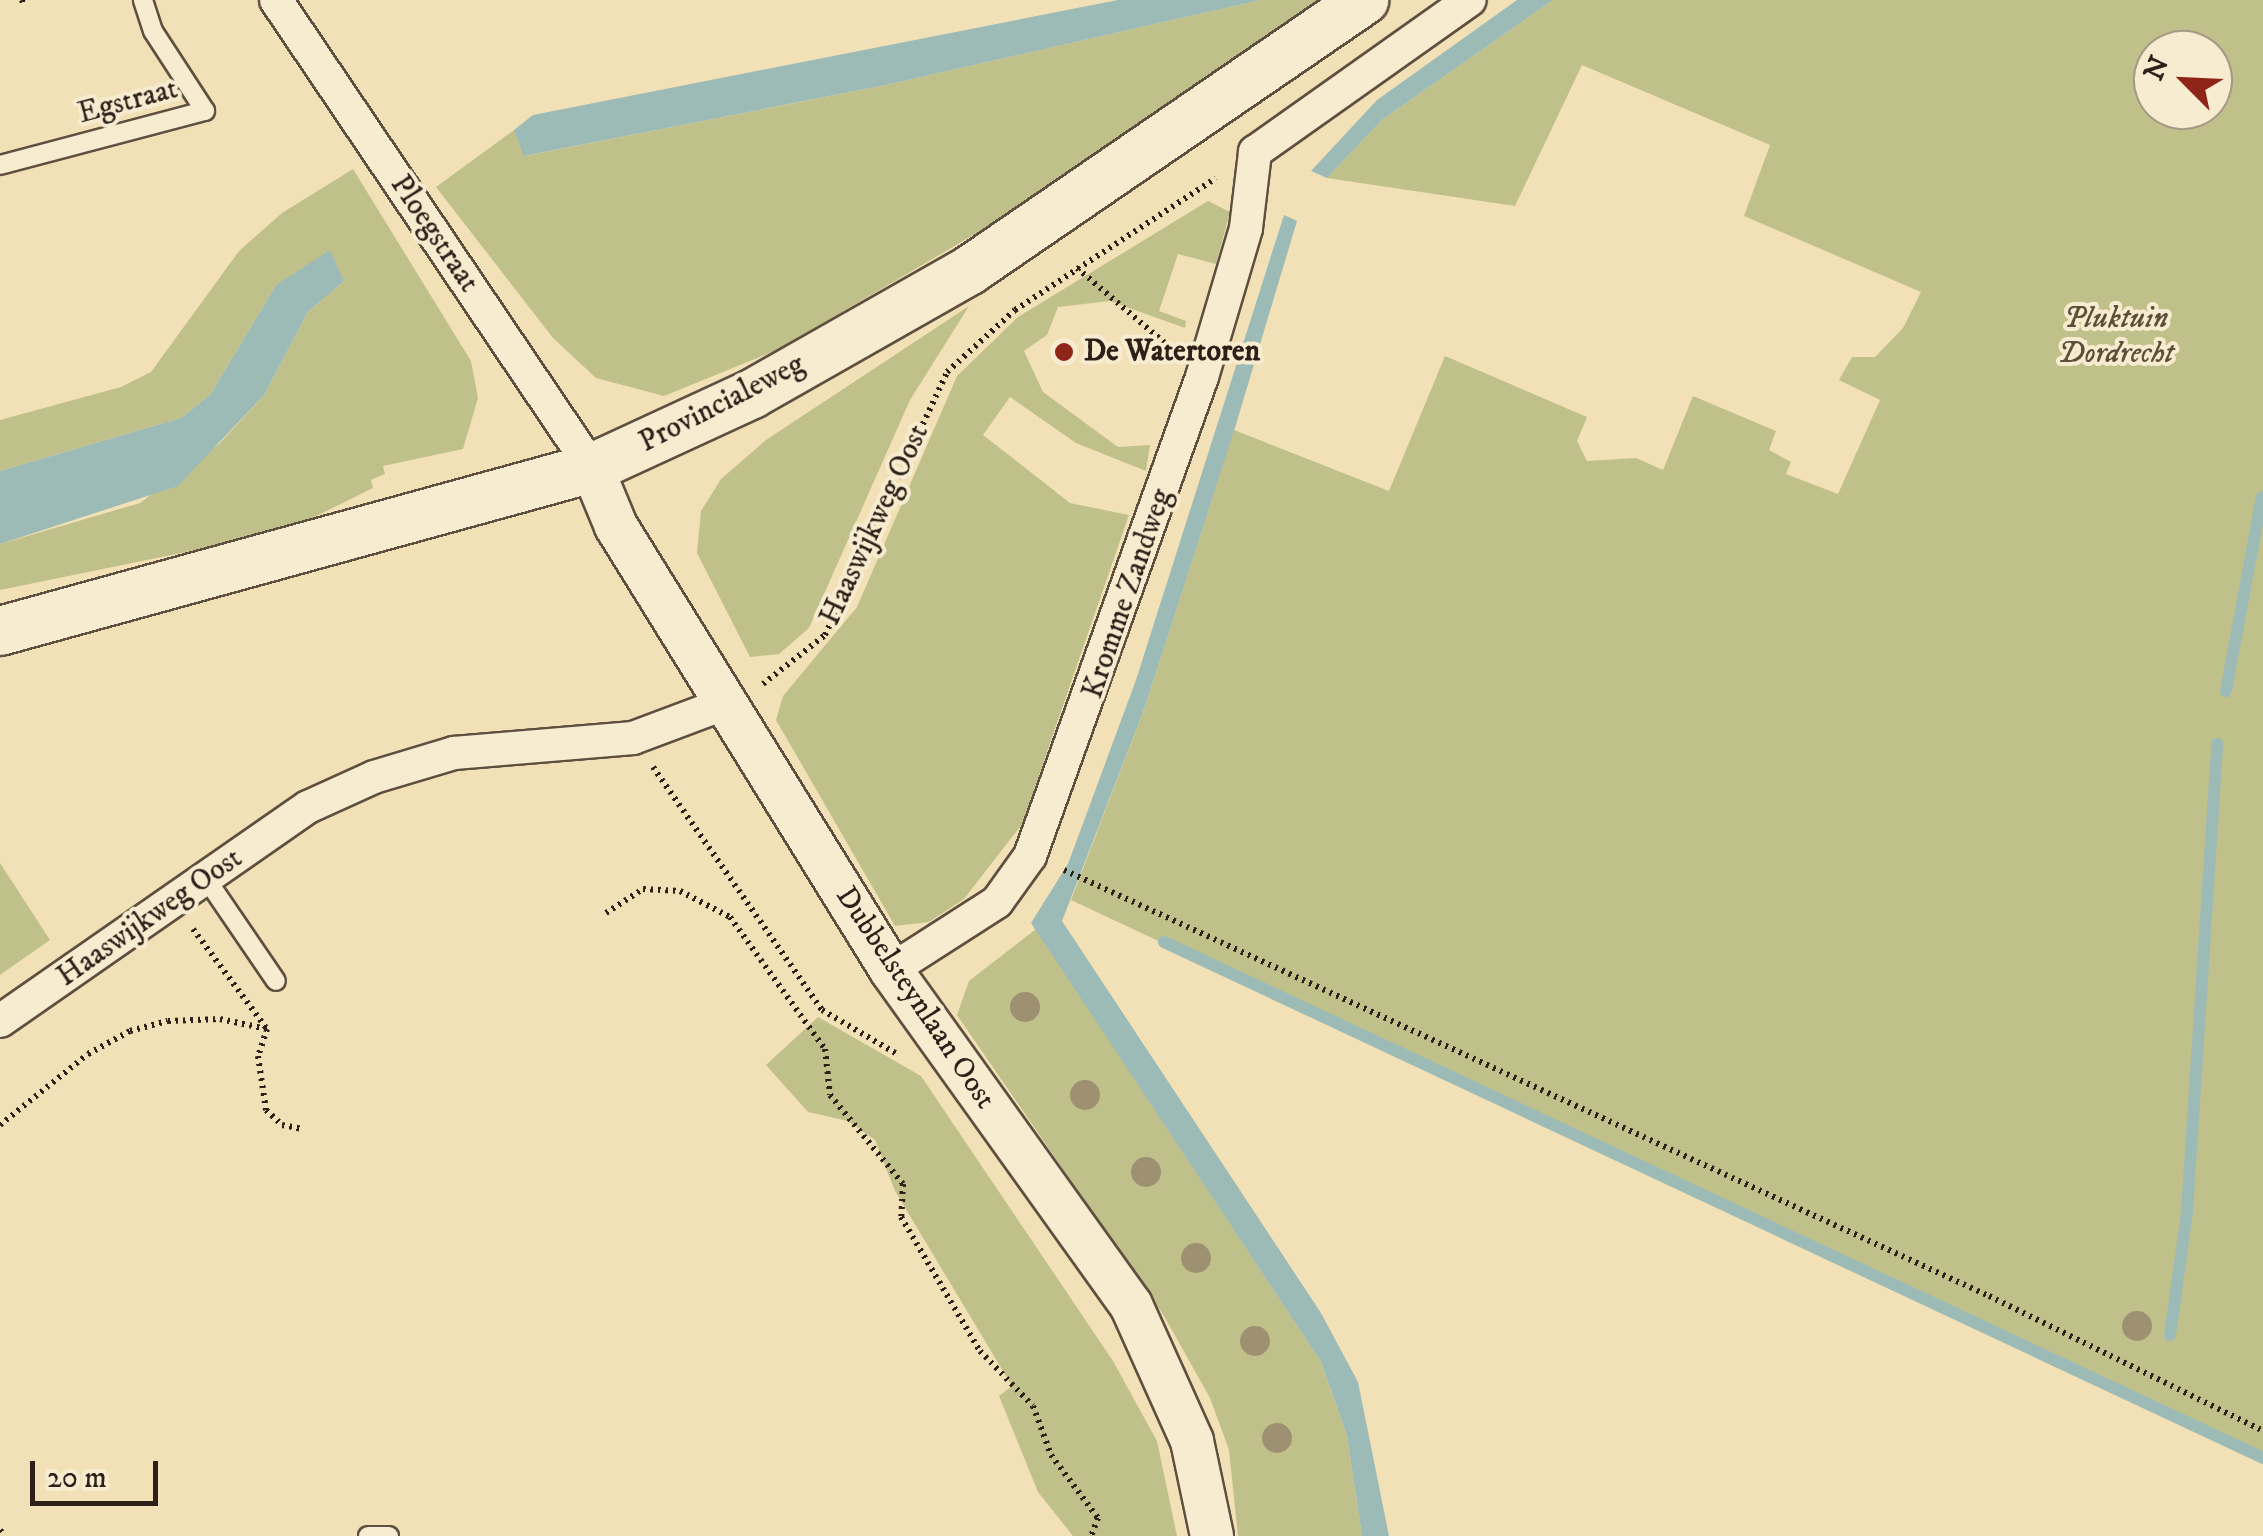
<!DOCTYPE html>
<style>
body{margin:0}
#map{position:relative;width:2263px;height:1536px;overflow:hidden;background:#f2e0b6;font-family:"IM FELL DW Pica",serif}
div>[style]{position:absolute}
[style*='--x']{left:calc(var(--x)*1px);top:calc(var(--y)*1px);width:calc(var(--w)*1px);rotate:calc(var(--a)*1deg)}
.green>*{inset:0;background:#c0c18a}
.water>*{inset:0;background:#9dbbb6}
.stream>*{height:12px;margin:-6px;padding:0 6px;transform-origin:6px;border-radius:6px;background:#9dbbb6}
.path>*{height:6px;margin-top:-3px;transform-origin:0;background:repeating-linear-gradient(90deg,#2e1f18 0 2.5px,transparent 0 7.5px)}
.roads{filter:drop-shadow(2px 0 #5f4f40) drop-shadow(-2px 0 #5f4f40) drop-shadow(0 2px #5f4f40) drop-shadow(0 -2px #5f4f40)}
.service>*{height:18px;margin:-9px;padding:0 9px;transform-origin:9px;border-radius:9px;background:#f7ebd0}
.minor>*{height:32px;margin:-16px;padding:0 16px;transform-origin:16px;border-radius:16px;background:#f7ebd0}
.tertiary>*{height:42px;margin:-21px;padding:0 21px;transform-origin:21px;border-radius:21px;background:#f7ebd0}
.secondary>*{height:48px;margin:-24px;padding:0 24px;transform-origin:24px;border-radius:24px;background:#f7ebd0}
.trees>*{width:30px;height:30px;margin:-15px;border-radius:50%;background:#9e9172}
.dots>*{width:28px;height:28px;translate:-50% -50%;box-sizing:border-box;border:5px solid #f7ebd0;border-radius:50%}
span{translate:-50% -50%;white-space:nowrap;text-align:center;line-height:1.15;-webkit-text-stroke:8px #f7ebd0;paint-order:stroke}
.street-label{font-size:30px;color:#2e1f18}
.park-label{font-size:30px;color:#5a503a;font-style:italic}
.poi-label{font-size:30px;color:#2e1f18;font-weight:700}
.left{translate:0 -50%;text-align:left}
.north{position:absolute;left:2133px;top:30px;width:100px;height:100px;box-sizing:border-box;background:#f7ebd0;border:2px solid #a79986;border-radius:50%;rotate:294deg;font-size:28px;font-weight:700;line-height:40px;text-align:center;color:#2e1f18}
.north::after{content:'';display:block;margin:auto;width:35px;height:45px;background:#8f2418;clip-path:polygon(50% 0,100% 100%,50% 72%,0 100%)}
.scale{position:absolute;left:30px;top:1461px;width:128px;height:45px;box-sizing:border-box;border:5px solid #2e1f18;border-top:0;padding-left:12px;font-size:30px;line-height:35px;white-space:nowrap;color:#2e1f18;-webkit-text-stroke:8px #f7ebd0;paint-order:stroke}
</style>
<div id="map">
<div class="green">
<i style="clip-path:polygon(1261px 0,1328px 0,992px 224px,777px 350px,664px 396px,596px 378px,553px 338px,436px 187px,514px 130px,525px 156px,886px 85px)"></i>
<i style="clip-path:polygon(evenodd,1553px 0,2263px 0,2263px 1459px,1071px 900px,1145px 707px,1234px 430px,1389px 491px,1445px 356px,1587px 417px,1577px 441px,1587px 461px,1636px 458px,1663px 470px,1693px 396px,1776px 431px,1769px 450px,1791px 462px,1786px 474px,1838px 494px,1880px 400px,1839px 380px,1852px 357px,1875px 357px,1903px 328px,1921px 292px,1744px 216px,1770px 145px,1582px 65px,1515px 206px,1327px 178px,1382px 120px,1553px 0,2153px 50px,2213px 50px,2213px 110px,2153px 110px,2153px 50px)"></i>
<i style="clip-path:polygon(353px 169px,471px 361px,478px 398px,463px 449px,383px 466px,385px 474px,371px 480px,373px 488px,284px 532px,0 590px,0 544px,140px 503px,220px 443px,264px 395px,308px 312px,344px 281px,276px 285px,210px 395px,181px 418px,0 471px,0 420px,121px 387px,151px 372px,239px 251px,282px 213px)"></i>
<i style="clip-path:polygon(1208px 201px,1230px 212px,1216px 264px,1178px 254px,1159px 311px,1186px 321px,1185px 328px,1110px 301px,1058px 307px,1047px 335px,1024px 351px,1043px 392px,1118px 447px,1150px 445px,1146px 471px,1076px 443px,1010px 397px,983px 435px,1070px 503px,1129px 515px,1022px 824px,964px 899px,929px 922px,895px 926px,776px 720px,783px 696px,857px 607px,957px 376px,1018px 317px)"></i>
<i style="clip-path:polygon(969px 306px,910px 400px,809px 628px,779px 654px,750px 657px,697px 553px,701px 511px,721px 479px,766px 440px)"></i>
<i style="clip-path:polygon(0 863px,50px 940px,0 975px)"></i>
<i style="clip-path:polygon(1036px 929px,1321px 1362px,1347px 1436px,1362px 1536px,1238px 1536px,1229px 1450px,1210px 1398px,1164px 1316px,957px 1015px,969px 981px)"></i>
<i style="clip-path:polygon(818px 1017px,921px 1076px,1113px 1361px,1157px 1441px,1177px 1536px,1073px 1536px,1038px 1492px,999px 1396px,1012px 1386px,895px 1191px,875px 1140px,848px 1121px,808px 1112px,766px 1065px)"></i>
</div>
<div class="water">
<i style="clip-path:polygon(1118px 0,1261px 0,886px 85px,524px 156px,514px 130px,533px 115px)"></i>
<i style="clip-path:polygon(1517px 0,1553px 0,1382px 120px,1327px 178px,1311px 171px,1377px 100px)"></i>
<i style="clip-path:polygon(1284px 215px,1297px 221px,1234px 431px,1145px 707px,1062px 921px,1321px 1313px,1358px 1382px,1389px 1536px,1362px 1536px,1347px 1436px,1321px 1362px,1031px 923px,1068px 864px,1136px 680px)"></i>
<i style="clip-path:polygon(330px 250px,344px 281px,308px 312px,264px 395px,178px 486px,0 544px,0 471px,181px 418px,210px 395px,276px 285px)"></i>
</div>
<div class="stream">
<i style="--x:2226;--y:691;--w:197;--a:-79.5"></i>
<i style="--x:1164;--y:942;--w:1214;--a:25.15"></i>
<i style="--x:2170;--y:1335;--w:124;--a:-82.1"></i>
<i style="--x:2187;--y:1212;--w:469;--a:-86.3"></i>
</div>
<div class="path">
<i style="--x:22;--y:0;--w:3;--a:72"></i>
<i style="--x:1077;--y:268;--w:125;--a:40.5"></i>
<i style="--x:763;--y:684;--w:79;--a:-38.3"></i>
<i style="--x:825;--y:635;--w:290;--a:-65.1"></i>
<i style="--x:947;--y:372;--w:92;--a:-42.4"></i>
<i style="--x:1015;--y:310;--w:240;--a:-33.3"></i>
<i style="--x:653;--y:767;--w:296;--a:55.2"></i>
<i style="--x:822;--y:1010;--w:87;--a:30.4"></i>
<i style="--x:1064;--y:870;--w:1018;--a:24.73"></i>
<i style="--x:1989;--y:1296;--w:305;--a:26.2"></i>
<i style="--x:606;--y:913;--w:44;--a:-33"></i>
<i style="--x:643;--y:889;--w:37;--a:3"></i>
<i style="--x:680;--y:891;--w:56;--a:27.5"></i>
<i style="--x:730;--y:917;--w:163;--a:54.3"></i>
<i style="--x:825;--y:1049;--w:46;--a:83.8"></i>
<i style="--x:830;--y:1095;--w:115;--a:50.6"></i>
<i style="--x:903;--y:1184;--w:33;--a:93"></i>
<i style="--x:901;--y:1217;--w:156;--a:59.5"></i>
<i style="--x:980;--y:1351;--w:76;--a:46.1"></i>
<i style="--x:1033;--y:1406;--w:52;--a:69.8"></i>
<i style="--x:1051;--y:1455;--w:79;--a:53.3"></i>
<i style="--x:1098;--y:1518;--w:19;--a:111"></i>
<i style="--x:193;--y:929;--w:124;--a:53.5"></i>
<i style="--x:267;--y:1029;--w:28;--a:108"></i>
<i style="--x:258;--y:1056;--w:55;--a:81.6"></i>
<i style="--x:266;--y:1110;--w:22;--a:43"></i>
<i style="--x:282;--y:1125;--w:21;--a:11"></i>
<i style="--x:0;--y:1125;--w:113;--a:-38.9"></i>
<i style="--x:88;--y:1054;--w:48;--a:-28.7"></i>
<i style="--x:130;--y:1031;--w:39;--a:-15"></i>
<i style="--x:168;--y:1021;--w:52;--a:-2.2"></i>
<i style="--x:220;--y:1019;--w:48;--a:12"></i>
<i style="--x:0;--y:1530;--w:7;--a:56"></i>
</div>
<div class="roads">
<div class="service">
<i style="--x:0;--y:165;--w:212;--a:-14.8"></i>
<i style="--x:205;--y:111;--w:95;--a:-123"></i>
<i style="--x:153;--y:31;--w:33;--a:-108"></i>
<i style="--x:207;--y:880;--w:122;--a:55.7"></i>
<i style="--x:368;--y:1536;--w:21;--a:0"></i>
</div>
<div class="minor">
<i style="--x:276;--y:0;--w:565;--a:55.97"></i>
<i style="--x:891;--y:970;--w:126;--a:-32.7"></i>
<i style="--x:997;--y:902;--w:57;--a:-54.3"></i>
<i style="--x:1030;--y:856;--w:509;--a:-70.25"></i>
<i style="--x:1202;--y:377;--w:155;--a:-73.5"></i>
<i style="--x:1246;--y:228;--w:77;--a:-83.2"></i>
<i style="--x:1255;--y:152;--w:263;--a:-35.3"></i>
<i style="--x:0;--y:1021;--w:375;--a:-34.8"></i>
<i style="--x:308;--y:807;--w:72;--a:-24.4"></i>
<i style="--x:374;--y:777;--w:84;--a:-16.7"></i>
<i style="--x:454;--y:753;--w:180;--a:-4.8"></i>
<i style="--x:633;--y:738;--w:99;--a:-20.6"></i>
</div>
<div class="tertiary">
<i style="--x:592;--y:468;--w:63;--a:67.5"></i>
<i style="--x:616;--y:526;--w:522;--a:58.23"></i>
<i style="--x:891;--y:970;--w:412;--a:54.4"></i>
<i style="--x:1131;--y:1305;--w:149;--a:65.8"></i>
<i style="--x:1192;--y:1441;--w:97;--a:78.1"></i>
</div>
<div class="secondary">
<i style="--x:0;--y:631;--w:614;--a:-15.39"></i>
<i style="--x:592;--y:468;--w:176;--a:-24.8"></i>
<i style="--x:752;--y:394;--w:251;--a:-29.6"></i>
<i style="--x:970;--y:270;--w:478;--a:-34.4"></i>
</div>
</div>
<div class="trees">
<i style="left:1025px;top:1007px"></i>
<i style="left:1085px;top:1095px"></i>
<i style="left:1146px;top:1172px"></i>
<i style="left:1196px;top:1258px"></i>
<i style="left:2137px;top:1326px"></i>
<i style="left:1255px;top:1341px"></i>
<i style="left:1277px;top:1438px"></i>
</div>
<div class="dots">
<i style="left:1064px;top:352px;background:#8f2418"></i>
</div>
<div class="street-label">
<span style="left:128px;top:102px;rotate:-15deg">Egstraat</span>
<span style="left:434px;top:234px;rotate:56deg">Ploegstraat</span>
<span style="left:722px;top:404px;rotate:-27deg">Provincialeweg</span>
<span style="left:875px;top:525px;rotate:-65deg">Haaswijkweg Oost</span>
<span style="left:1128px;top:594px;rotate:-71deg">Kromme Zandweg</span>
<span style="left:150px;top:918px;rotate:-35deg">Haaswijkweg Oost</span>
<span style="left:915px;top:998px;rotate:56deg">Dubbelsteynlaan Oost</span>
</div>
<div class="park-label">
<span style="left:2116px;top:336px">Pluktuin<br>Dordrecht</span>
</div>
<div class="poi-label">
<span class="left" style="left:1084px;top:352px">De Watertoren</span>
</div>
<div class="north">N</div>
<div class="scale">20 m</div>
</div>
